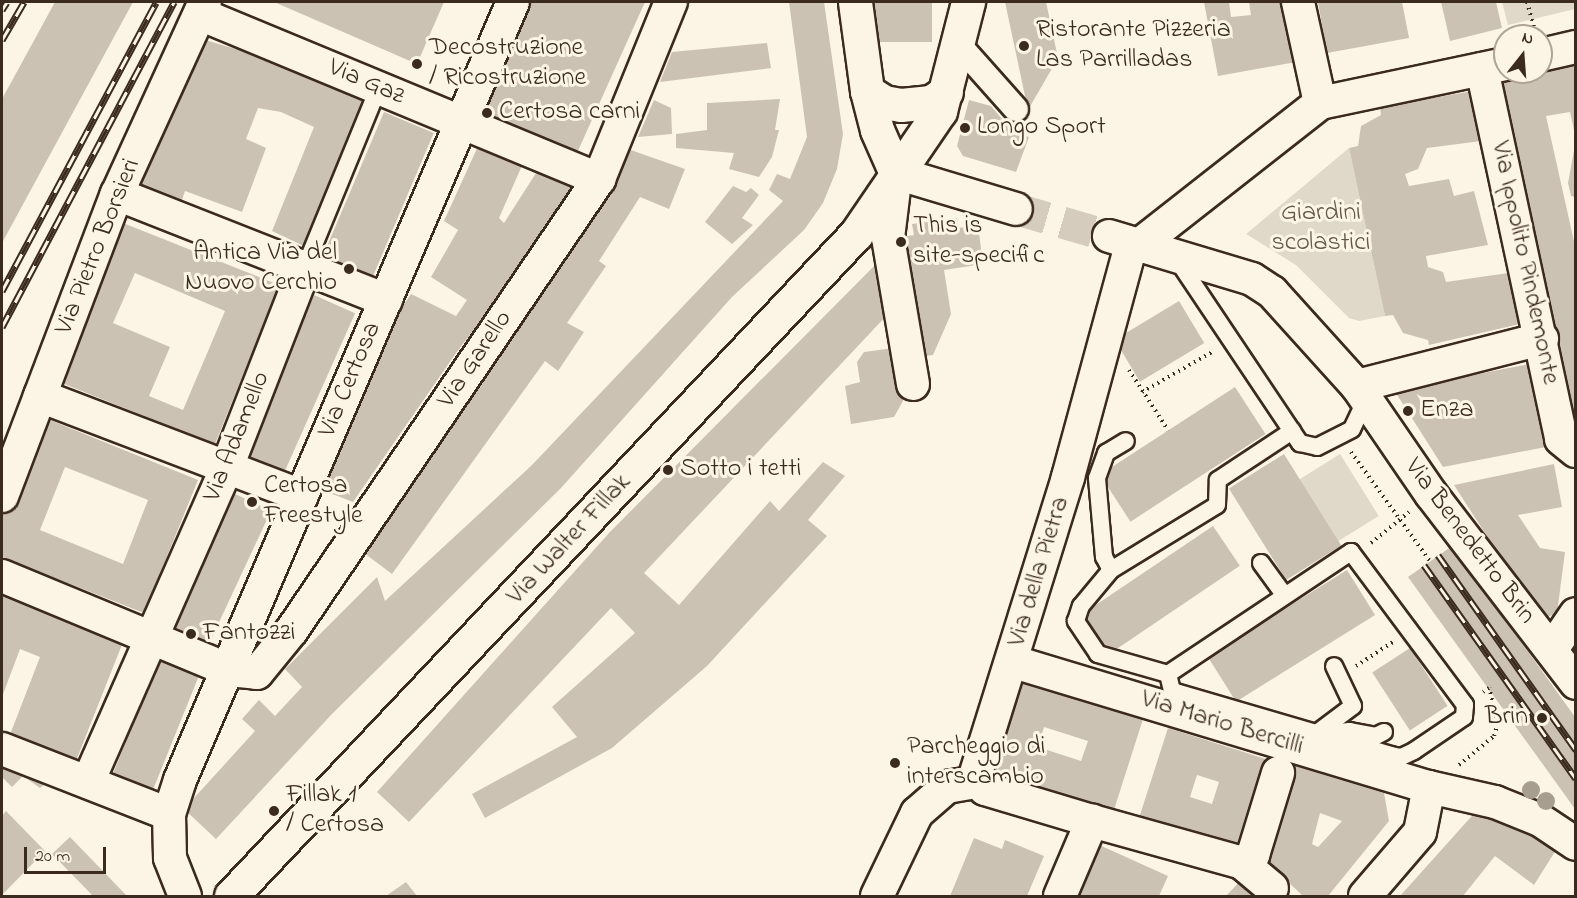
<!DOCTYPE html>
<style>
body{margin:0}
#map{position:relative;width:1577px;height:898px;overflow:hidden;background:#fcf5e5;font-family:"Indie Flower",sans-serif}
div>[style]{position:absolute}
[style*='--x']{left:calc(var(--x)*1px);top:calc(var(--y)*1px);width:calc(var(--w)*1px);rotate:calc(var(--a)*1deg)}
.green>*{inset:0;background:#e0d8c8;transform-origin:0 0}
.building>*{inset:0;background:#ccc2b3;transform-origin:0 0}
.minor-tunnel>*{height:32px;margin-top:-16px;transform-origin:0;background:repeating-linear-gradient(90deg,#d5ccbd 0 32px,transparent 0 48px)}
.path>*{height:4px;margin-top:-2px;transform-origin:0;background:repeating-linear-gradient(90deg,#3b2a1e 0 1.5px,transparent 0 6px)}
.roads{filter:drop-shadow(2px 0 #3b2a1e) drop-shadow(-2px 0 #3b2a1e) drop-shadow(0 2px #3b2a1e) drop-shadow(0 -2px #3b2a1e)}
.service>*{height:16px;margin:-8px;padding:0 8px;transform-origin:8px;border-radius:8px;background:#fcf5e5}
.pedestrian>*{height:24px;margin:-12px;padding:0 12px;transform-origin:12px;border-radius:12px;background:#fcf5e5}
.minor>*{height:32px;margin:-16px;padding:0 16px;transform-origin:16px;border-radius:16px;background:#fcf5e5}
.secondary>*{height:33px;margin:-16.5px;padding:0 16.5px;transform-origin:16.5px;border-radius:16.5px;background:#fcf5e5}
.rail>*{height:7px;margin-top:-3.5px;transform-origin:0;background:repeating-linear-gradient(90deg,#fcf5e5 0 14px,#3b2a1e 0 28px);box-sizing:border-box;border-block:2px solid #3b2a1e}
.trees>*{width:18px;height:18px;margin:-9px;border-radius:50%;background:#a89e8f}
.dots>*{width:16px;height:16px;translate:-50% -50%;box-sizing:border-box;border:3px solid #fcf5e5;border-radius:50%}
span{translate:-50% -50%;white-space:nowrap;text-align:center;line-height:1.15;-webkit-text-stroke:6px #fcf5e5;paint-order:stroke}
.poi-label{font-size:26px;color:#3b2a1e}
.left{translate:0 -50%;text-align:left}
.right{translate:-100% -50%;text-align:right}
.street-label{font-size:26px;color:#3b2a1e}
.park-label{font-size:26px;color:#645648}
.frame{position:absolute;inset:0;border:3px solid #3b2a1e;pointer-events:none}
.north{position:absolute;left:1493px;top:24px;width:60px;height:60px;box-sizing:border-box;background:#fcf5e5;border:2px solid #afa495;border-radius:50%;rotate:17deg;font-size:16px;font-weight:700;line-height:24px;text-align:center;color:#3b2a1e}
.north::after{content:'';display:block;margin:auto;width:21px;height:27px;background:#3b2a1e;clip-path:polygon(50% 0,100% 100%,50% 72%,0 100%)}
.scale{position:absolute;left:24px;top:847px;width:82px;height:27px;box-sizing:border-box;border:3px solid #3b2a1e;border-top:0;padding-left:8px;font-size:18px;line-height:21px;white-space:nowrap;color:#3b2a1e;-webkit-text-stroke:4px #fcf5e5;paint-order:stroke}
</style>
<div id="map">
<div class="green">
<i style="clip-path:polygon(1502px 2px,1575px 2px,1575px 9px,1508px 25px)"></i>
<i style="clip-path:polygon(1349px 148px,1385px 316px,1359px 321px,1349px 318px,1296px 265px,1246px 234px)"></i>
<i style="left:1340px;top:454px;width:73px;height:48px;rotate:58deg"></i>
</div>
<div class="building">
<i style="clip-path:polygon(55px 2px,133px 2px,2px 243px,2px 99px)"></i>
<i style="clip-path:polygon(274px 2px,444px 2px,417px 64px)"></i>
<i style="clip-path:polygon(529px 2px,645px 2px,577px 153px,476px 119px)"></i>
<i style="clip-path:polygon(789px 2px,824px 2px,843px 134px,837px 169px,823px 203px,804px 230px,732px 297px,561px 488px,332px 714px,216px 839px,184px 809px,255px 731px,242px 719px,259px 700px,275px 716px,302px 687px,285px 669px,377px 577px,385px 601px,532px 465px,783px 201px,769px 190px,777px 174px,790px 179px,807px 137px)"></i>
<i style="left:869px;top:2px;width:63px;height:40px"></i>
<i style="clip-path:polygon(1005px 2px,1046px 2px,1058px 58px,1028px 110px)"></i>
<i style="clip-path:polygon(1204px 2px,1229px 2px,1231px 17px,1251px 15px,1249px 2px,1285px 2px,1296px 62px,1218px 76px)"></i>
<i style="clip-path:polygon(1318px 2px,1402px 2px,1409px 38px,1327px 53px)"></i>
<i style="clip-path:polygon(1441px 2px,1496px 2px,1502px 28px,1450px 41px)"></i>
<i style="clip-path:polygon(195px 37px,297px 67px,365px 99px,308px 248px,272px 231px,314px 127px,281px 112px,258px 108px,246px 139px,266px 148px,242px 212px,185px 191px,181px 203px,137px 186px)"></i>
<i style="clip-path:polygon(767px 43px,771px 68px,660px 82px,672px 52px)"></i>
<i style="clip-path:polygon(1575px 65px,1575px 135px,1570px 112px,1546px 116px,1575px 246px,1575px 409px,1564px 412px,1496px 81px)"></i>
<i style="clip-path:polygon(1479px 90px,1489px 140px,1427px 148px,1418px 169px,1405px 174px,1409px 186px,1449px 179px,1454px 196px,1474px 191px,1488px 245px,1426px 256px,1428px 267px,1443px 272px,1446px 282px,1515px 272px,1524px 323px,1429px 345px,1428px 340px,1403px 333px,1393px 315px,1385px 316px,1349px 148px,1358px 146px,1361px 126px,1381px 115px,1380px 107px)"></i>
<i style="clip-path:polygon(780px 99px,775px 130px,779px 130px,772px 157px,759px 177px,729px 169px,734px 153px,676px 148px,676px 134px,707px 130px,707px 103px)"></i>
<i style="clip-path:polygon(654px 100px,671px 108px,672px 134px,638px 137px)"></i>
<i style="clip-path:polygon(969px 100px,991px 106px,1012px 131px,1029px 137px,1016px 172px,963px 156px,957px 146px)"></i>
<i style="left:384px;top:112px;width:54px;height:159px;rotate:23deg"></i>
<i style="clip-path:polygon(479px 144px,524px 161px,499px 218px,504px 223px,538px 170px,584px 187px,456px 353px,353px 502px,322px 490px,389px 326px,411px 294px,456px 316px,467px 300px,431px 277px,458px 230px,444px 221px)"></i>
<i style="clip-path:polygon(1575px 145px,1575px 197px,1571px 196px,1568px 183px)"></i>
<i style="clip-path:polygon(625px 148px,685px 169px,669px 209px,640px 197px,599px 261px,606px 266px,567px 323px,584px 332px,558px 371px,545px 361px,392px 574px,360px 550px,454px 423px)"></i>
<i style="clip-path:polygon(733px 186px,746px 192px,751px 188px,759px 195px,742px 218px,753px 225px,732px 244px,705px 222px)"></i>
<i style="clip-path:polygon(957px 218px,959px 228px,978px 225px,983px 264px,944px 270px,951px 314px,933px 355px,918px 357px,901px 237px,914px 235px,912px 224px)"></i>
<i style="clip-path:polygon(evenodd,118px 221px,279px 285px,215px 444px,54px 380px,118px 221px,135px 273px,225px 311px,183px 410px,149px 396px,170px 347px,113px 323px,135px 273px)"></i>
<i style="clip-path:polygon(881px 259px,889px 313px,644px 573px,679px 605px,770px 501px,779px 511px,823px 462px,845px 476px,808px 520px,827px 536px,707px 666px,612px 748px,485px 818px,472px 794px,577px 737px,552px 707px,635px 633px,611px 608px,409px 822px,377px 792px,609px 533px)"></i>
<i style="left:314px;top:295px;width:45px;height:175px;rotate:24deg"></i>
<i style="left:1179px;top:301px;width:49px;height:75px;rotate:59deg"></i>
<i style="clip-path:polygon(894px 348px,903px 401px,894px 417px,851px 424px,845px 386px,860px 382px,857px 362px,864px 352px)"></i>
<i style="clip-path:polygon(1535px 363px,1551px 446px,1443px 467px,1394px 390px)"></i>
<i style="left:1235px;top:387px;width:56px;height:161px;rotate:57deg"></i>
<i style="clip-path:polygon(evenodd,40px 416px,198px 480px,144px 613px,2px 557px,2px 516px,40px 416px,65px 467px,148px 500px,123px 564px,40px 530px,65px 467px)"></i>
<i style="left:1284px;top:454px;width:108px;height:65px;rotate:58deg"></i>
<i style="clip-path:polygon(1554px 464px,1562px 507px,1518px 515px,1540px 548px,1565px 552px,1557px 613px,1541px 620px,1454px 485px)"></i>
<i style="left:233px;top:493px;width:42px;height:146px;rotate:25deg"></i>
<i style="left:1213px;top:526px;width:48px;height:158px;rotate:56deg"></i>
<i style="clip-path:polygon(1452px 546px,1575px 717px,1575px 809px,1408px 577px)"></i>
<i style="left:1347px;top:570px;width:53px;height:164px;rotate:58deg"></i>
<i style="clip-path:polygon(2px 594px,123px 642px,72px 771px,6px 745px,40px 657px,20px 649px,2px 697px)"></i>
<i style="left:1410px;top:648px;width:69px;height:45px;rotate:57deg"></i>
<i style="left:161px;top:655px;width:43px;height:140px;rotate:22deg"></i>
<i style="clip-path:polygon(evenodd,1019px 680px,1143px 719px,1113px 813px,989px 774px,1019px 680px,1044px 727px,1088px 741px,1081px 761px,1038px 747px,1044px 727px)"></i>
<i style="clip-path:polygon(evenodd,1168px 728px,1269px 760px,1241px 850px,1139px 818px,1168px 728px,1197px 775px,1219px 782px,1212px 804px,1190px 797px,1197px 775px)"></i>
<i style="clip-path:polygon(2px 755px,57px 774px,40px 788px,23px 776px,12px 787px,2px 777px)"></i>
<i style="clip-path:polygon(evenodd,1296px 766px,1384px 793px,1389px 821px,1328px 896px,1303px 896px,1268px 863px,1296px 766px,1320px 813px,1342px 821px,1318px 847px,1312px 844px,1320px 813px)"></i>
<i style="clip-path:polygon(1479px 808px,1515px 819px,1556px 850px,1534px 885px,1495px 856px,1463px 896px,1400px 896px)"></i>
<i style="clip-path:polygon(6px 811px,45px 851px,2px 895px,2px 816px)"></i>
<i style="clip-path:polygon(70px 837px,127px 896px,93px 896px,52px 854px)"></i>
<i style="clip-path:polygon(974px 838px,1002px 849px,1005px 840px,1044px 856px,1027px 896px,950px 896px)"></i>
<i style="clip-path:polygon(1097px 844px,1168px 876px,1159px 896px,1073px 896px)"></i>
<i style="clip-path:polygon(1243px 878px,1263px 896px,1226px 896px)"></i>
<i style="clip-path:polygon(406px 882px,417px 896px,386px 896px)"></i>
</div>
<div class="minor-tunnel">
<i style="--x:1016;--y:209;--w:97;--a:16.2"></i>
</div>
<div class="path">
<i style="--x:1527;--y:2;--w:26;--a:74"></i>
<i style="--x:1129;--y:370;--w:72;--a:57"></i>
<i style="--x:1142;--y:392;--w:81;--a:-29.7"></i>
<i style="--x:1351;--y:452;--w:135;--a:54.1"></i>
<i style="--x:1371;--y:543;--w:49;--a:-39.2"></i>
<i style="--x:1356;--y:666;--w:44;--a:-33"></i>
<i style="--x:1459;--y:765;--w:45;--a:-39.6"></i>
<i style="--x:1494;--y:736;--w:14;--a:-73"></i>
<i style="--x:1498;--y:723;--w:36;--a:-104"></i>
<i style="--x:1489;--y:688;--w:7;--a:146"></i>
</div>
<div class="roads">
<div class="service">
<i style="--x:1176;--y:258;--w:223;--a:56.2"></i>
<i style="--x:1300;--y:443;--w:17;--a:13"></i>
<i style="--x:1317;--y:447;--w:39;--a:-27"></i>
<i style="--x:1352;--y:429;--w:33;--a:-65"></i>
<i style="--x:305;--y:267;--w:195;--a:-67.7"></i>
<i style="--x:1261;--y:563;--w:39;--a:54"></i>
<i style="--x:1111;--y:570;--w:15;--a:-118"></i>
<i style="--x:1104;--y:557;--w:79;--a:-95.1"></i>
<i style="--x:1097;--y:478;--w:27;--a:-70"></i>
<i style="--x:1106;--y:453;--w:23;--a:-31"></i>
<i style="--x:1168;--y:674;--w:220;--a:-33.7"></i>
<i style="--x:1351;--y:552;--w:191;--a:53.3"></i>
<i style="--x:1465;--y:705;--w:12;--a:95"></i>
<i style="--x:1464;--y:717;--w:60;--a:145.8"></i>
<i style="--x:1414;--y:751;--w:14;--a:155"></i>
<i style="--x:1401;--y:757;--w:10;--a:-169"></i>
<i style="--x:1391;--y:755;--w:228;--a:-163.7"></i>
<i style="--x:1172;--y:691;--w:17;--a:-103"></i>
<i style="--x:1168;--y:674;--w:73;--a:-164.1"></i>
<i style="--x:1098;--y:654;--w:40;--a:-124"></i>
<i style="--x:1076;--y:621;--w:16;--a:-72"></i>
<i style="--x:1081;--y:606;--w:47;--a:-50.2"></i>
<i style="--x:1111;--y:570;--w:124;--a:-31.5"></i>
<i style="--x:1217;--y:505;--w:25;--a:-88"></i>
<i style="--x:1218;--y:480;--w:89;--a:-33.5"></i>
<i style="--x:1317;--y:733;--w:45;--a:-36.9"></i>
<i style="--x:1353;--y:706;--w:44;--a:-115.4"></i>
<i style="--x:1326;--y:733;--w:24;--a:-5"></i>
<i style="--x:1350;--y:731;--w:26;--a:11"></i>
<i style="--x:1376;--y:736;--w:9;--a:-27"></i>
</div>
<div class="pedestrian">
<i style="--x:958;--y:44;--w:87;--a:48.3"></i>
</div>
<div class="minor">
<i style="--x:1298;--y:2;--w:103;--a:77.7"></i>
<i style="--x:200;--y:14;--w:432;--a:22.5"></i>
<i style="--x:1541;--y:55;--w:36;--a:-13"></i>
<i style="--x:1482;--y:69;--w:378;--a:77.9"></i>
<i style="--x:1561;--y:439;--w:19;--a:39"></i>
<i style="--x:117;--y:194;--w:289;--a:21.5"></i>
<i style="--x:1109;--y:236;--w:149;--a:16.7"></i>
<i style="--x:1252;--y:279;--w:24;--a:33"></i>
<i style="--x:1272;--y:292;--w:127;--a:47.9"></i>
<i style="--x:1357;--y:386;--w:131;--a:55.6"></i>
<i style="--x:1431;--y:494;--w:238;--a:52.5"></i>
<i style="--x:913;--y:384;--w:148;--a:-99.7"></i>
<i style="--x:888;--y:238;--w:65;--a:-83"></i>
<i style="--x:896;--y:173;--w:125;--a:16.7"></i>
<i style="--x:1357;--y:386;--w:191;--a:-14.3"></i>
<i style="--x:40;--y:396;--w:280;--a:20.9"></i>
<i style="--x:2;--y:496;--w:323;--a:-69.2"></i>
<i style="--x:117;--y:194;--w:211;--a:-65.4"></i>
<i style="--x:2;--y:576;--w:246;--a:22.5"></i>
<i style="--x:229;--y:670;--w:28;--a:6"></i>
<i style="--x:257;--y:673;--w:55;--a:-50.9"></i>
<i style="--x:292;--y:630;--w:546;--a:-55.76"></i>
<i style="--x:599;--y:179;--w:191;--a:-67.9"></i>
<i style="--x:1552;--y:649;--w:42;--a:-55.6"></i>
<i style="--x:1014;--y:662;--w:433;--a:16.8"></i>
<i style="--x:1429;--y:787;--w:68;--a:12.8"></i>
<i style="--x:1495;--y:802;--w:48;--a:21.8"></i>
<i style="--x:1540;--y:820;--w:43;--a:33.7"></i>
<i style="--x:2;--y:749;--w:179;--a:21.3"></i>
<i style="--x:88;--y:782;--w:344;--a:-66.2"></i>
<i style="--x:227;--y:467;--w:215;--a:-68.7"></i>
<i style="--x:1092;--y:821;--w:156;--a:15.6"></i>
<i style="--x:1242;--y:863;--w:14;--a:-36"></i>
<i style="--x:1253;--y:855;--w:86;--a:-73"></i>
<i style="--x:1242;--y:863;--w:39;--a:40"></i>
<i style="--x:185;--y:896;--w:41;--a:-111.5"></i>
<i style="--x:170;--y:858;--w:44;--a:-91.3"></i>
<i style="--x:169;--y:814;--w:36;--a:-72"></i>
<i style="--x:180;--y:780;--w:846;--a:-66.83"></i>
<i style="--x:877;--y:896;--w:92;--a:-64.3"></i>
<i style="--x:917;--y:813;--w:40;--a:-41"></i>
<i style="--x:947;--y:787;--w:29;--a:-10"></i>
<i style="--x:1060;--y:896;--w:82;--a:-66.9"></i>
<i style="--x:1092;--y:821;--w:112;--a:-163.3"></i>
<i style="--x:985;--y:789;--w:16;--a:-128"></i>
<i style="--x:975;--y:776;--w:313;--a:-72.7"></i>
<i style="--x:1068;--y:477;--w:232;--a:-74.8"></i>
<i style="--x:1129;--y:253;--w:243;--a:-38.1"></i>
<i style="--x:1320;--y:103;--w:189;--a:-11.9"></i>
<i style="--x:1365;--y:896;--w:84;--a:-49.3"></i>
<i style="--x:1420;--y:832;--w:46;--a:-78.7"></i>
</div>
<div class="secondary">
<i style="--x:855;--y:2;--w:90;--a:82.3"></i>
<i style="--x:867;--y:91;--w:40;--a:75.6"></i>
<i style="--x:877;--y:130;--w:47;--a:66.2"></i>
<i style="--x:867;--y:91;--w:20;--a:33"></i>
<i style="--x:884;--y:102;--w:17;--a:10"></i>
<i style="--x:901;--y:105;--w:30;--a:-6"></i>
<i style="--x:931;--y:102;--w:18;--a:-34"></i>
<i style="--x:231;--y:896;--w:910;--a:-46.65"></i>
<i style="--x:856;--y:234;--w:149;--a:-55.7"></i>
<i style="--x:940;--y:111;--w:113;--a:-75.6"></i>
</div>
</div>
<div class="rail">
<i style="--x:2;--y:10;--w:9;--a:-58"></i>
<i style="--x:2;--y:40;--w:44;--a:-59.9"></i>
<i style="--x:2;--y:291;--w:327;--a:-61.9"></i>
<i style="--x:2;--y:327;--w:368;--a:-62.1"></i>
<i style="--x:1438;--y:555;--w:239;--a:54.7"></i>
<i style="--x:1424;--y:565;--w:262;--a:54.6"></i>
</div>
<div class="trees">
<i style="left:1531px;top:790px"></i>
<i style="left:1546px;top:801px"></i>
</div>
<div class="dots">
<i style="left:1024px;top:46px;background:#3b2a1e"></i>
<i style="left:417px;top:64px;background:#3b2a1e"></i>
<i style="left:487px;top:113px;background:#3b2a1e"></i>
<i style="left:965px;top:128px;background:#3b2a1e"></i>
<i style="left:901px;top:242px;background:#3b2a1e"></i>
<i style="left:349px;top:269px;background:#3b2a1e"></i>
<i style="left:1408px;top:411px;background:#3b2a1e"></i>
<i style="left:668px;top:470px;background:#3b2a1e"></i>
<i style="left:252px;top:502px;background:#3b2a1e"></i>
<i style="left:191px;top:634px;background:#3b2a1e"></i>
<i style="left:1542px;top:718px;background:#3b2a1e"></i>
<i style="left:895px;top:763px;background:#3b2a1e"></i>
<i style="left:274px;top:811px;background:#3b2a1e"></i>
</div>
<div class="poi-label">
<span class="left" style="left:1036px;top:46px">Ristorante Pizzeria<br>Las Parrilladas</span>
<span class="left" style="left:429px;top:64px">Decostruzione<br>/ Ricostruzione</span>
<span class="left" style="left:499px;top:113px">Certosa carni</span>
<span class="left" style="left:977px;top:128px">Longo Sport</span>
<span class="left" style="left:913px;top:242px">This is<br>site-specific</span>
<span class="right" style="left:337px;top:269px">Antica Via del<br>Nuovo Cerchio</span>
<span class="left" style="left:1420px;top:411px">Enza</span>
<span class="left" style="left:680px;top:470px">Sotto i tetti</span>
<span class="left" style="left:264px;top:502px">Certosa<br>Freestyle</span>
<span class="left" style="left:203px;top:634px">Fantozzi</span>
<span class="right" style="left:1528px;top:718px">Brin</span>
<span class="left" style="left:907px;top:763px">Parcheggio di<br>interscambio</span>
<span class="left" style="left:286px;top:811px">Fillak 1<br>/ Certosa</span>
</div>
<div class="street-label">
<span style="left:366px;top:83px;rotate:23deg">Via Gaz</span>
<span style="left:99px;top:247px;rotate:-68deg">Via Pietro Borsieri</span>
<span style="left:1524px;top:263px;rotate:78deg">Via Ippolito Pindemonte</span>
<span style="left:476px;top:360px;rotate:-56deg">Via Garello</span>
<span style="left:351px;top:380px;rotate:-67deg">Via Certosa</span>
<span style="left:238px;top:437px;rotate:-68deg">Via Adamello</span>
<span style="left:570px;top:540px;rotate:-47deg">Via Walter Fillak</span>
<span style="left:1469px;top:542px;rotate:53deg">Via Benedetto Brin</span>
<span style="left:1040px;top:572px;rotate:-73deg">Via della Pietra</span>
<span style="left:1222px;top:724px;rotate:17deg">Via Mario Bercilli</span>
</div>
<div class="park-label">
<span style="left:1321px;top:229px">Giardini<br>scolastici</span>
</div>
<div class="frame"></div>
<div class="north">N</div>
<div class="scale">20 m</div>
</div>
